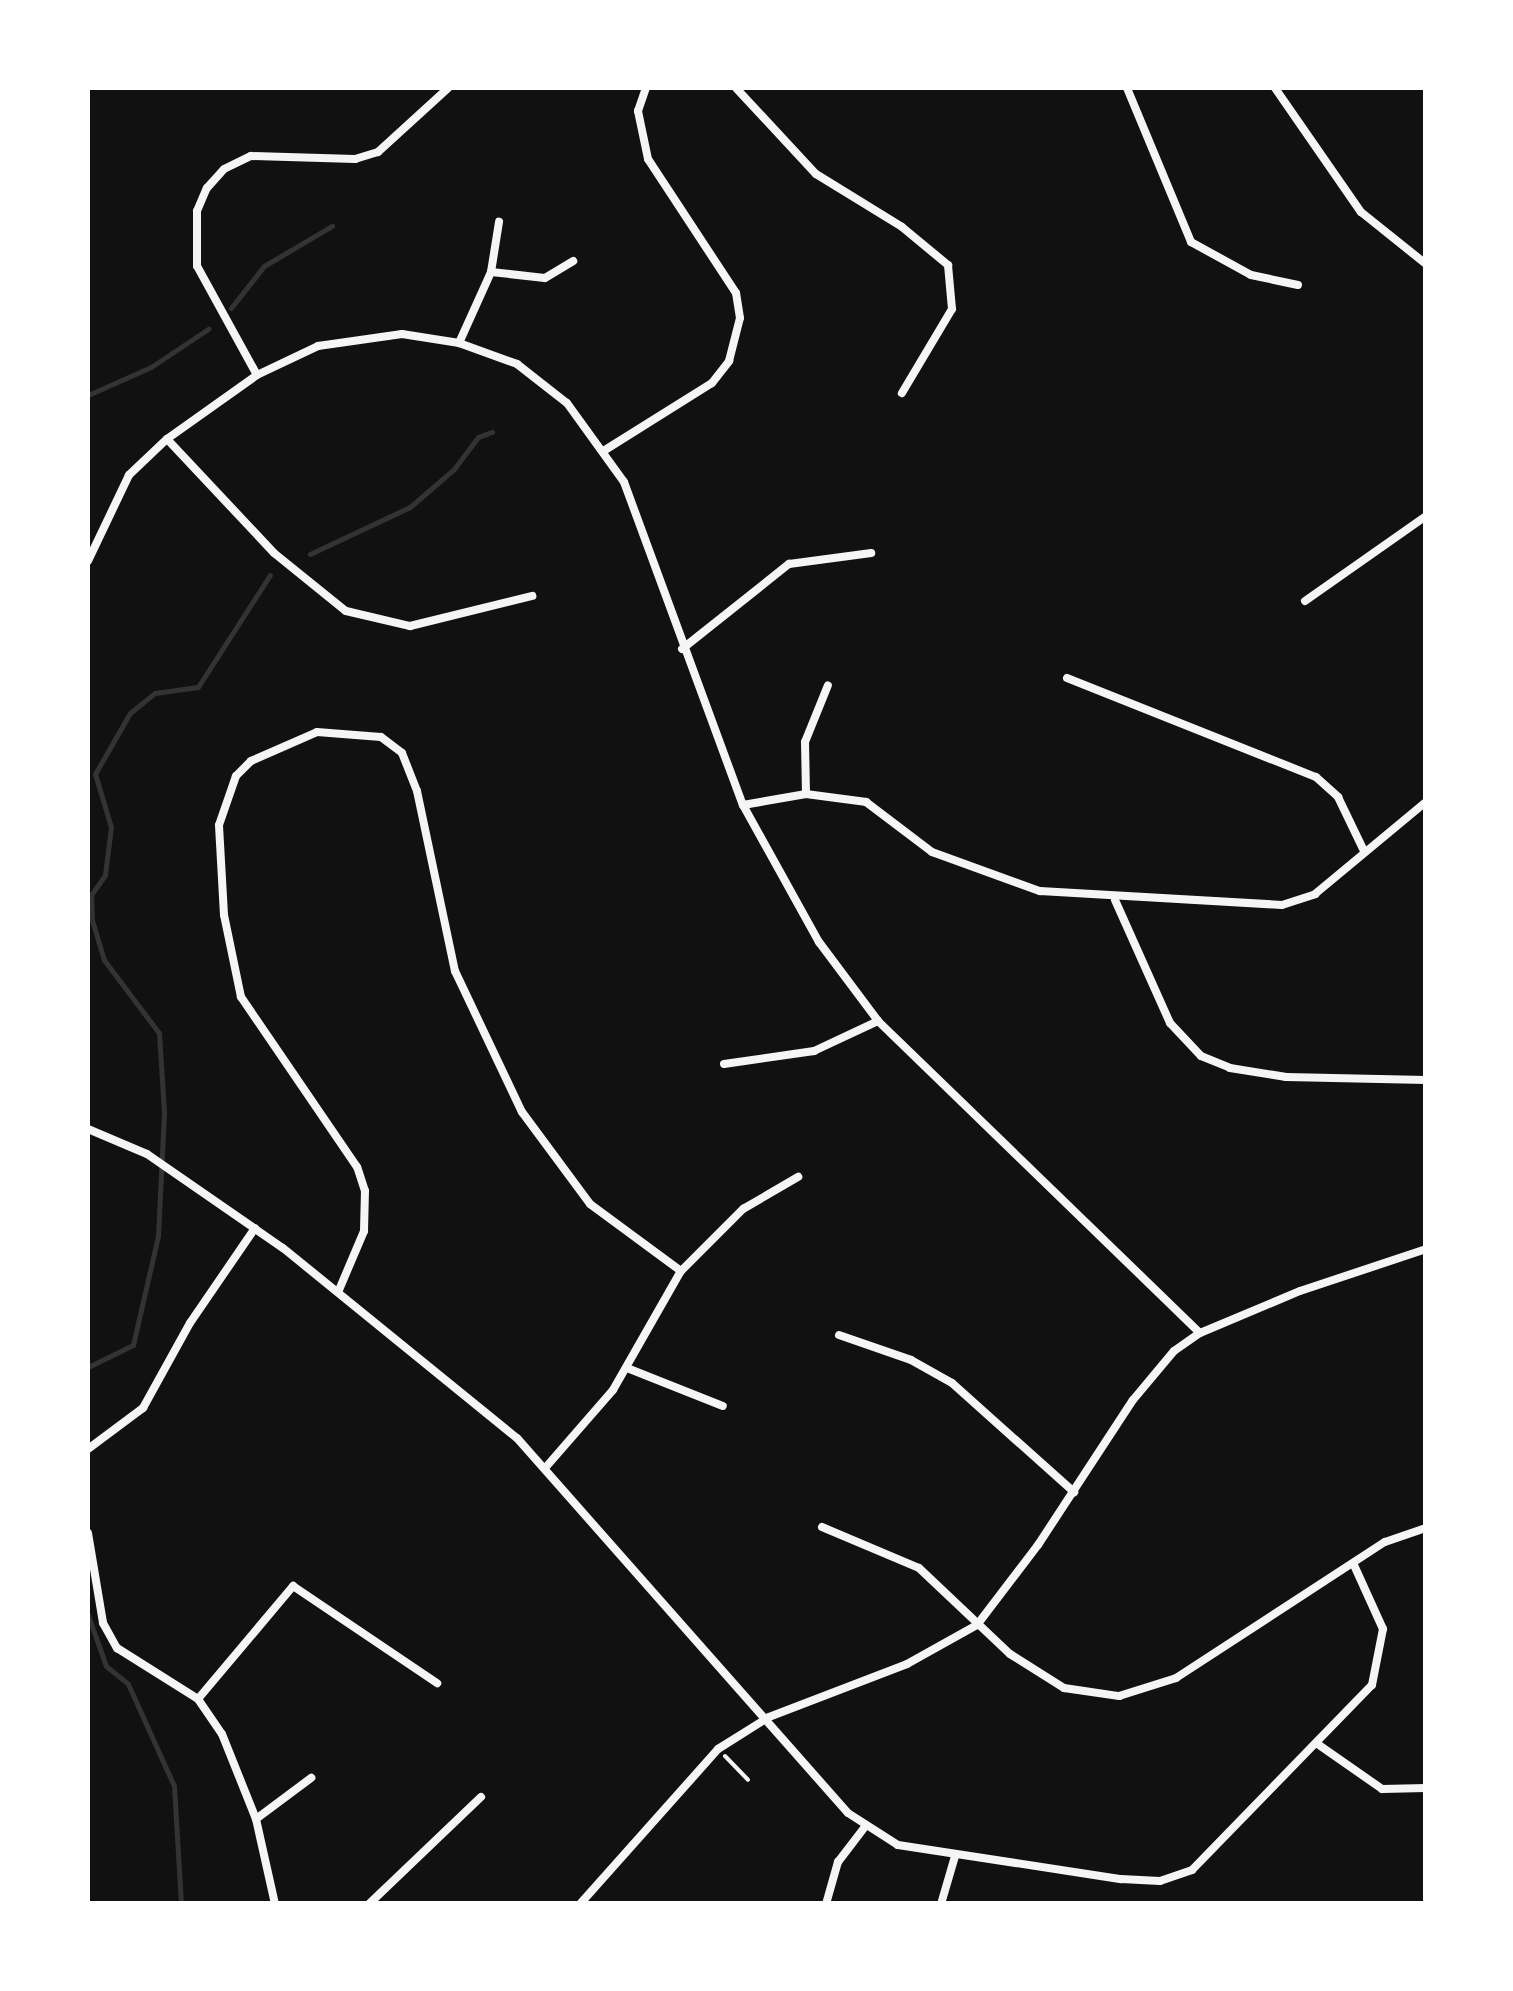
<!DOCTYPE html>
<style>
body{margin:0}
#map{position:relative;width:1513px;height:1991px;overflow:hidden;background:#111;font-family:Roboto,sans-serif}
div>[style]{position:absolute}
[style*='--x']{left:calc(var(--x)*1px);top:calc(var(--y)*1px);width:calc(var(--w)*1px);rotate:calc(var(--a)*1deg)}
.stream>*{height:5px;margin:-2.5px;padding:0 2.5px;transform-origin:2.5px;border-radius:2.5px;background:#333}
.path>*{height:4px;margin:-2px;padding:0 2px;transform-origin:2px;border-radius:2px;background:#f5f5f5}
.minor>*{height:8px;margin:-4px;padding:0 4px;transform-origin:4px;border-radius:4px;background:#f5f5f5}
span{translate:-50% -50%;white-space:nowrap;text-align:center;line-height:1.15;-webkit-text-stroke:10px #fff;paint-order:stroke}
.frame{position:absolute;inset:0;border:90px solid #fff;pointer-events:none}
</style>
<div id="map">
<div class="stream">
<i style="--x:231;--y:308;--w:53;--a:-51.8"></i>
<i style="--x:264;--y:266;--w:79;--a:-30.5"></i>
<i style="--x:88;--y:395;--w:69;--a:-24"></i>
<i style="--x:151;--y:367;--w:69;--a:-33.7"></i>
<i style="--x:310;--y:554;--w:110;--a:-25.2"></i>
<i style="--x:410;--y:507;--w:58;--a:-40.8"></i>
<i style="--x:454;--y:469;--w:40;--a:-53"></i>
<i style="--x:478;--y:437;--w:15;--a:-20"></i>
<i style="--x:88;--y:1367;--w:50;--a:-26.1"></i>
<i style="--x:133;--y:1345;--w:112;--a:-77.1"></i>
<i style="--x:158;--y:1236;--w:124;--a:-87.2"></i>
<i style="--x:164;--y:1112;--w:79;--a:-93.6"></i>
<i style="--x:159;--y:1033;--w:91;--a:-127"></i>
<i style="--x:104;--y:960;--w:42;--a:-106.7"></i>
<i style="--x:92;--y:920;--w:25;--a:-92"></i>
<i style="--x:91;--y:895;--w:24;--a:-55"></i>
<i style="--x:105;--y:875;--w:48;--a:-82.9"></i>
<i style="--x:111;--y:827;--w:55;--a:-106.8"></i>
<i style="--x:95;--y:774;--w:70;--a:-60.2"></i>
<i style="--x:130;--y:713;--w:32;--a:-39"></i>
<i style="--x:155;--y:693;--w:43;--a:-7.9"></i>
<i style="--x:198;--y:687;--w:133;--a:-57.3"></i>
<i style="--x:88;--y:1615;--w:54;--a:70.6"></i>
<i style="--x:106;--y:1666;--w:28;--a:39"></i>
<i style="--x:128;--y:1684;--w:112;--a:65.7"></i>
<i style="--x:174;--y:1786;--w:118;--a:86.6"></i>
</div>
<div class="path">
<i style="--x:725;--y:1756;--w:33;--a:46"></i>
</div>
<div class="minor">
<i style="--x:736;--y:88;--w:117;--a:47.1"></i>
<i style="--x:816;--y:174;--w:101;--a:31.6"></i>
<i style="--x:902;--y:227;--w:60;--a:39.6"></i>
<i style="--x:948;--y:265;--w:44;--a:84.8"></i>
<i style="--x:952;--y:309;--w:98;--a:120.8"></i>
<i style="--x:1127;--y:88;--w:167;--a:67.4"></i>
<i style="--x:1191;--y:242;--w:68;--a:28.8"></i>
<i style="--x:1251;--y:275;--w:48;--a:12"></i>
<i style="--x:1275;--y:88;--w:151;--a:55.3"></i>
<i style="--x:1361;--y:212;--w:83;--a:38.7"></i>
<i style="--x:491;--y:272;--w:54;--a:6.3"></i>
<i style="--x:545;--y:278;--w:33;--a:-31"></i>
<i style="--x:459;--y:343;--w:78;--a:-65.7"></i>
<i style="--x:491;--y:272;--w:51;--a:-80.9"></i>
<i style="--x:257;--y:375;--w:124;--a:-118.8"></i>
<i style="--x:197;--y:266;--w:55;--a:-90"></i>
<i style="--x:197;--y:211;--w:25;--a:-67"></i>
<i style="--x:207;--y:188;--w:25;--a:-48"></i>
<i style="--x:224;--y:169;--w:30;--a:-26"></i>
<i style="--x:251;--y:156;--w:104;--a:1.7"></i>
<i style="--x:355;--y:159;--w:24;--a:-17"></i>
<i style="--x:378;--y:152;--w:95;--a:-42.4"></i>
<i style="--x:167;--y:439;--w:156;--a:46.8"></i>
<i style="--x:274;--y:553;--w:92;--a:38.9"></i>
<i style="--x:346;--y:611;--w:66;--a:13.2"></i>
<i style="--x:410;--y:626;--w:126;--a:-13.8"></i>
<i style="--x:605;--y:450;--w:126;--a:-32.1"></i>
<i style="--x:712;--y:383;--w:28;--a:-52"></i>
<i style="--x:729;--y:361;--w:44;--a:-75.7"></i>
<i style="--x:740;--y:318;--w:25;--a:-99"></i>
<i style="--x:736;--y:293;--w:160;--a:-123.3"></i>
<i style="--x:648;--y:159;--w:49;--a:-101.8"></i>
<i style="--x:638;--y:111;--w:24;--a:-71"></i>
<i style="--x:88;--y:561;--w:95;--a:-64.5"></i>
<i style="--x:129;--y:475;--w:52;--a:-43.5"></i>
<i style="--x:167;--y:439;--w:110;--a:-35.4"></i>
<i style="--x:257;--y:375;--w:68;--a:-25.4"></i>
<i style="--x:318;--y:346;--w:85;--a:-8.1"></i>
<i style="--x:402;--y:334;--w:58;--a:9"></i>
<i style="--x:459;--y:343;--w:62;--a:19.9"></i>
<i style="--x:517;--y:364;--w:63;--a:38"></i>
<i style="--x:567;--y:403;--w:97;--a:54.2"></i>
<i style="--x:624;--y:482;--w:344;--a:69.8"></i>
<i style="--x:743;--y:805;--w:157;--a:61"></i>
<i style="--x:819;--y:942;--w:99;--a:53.2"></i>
<i style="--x:878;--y:1021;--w:448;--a:44.1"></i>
<i style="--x:1305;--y:601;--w:148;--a:-35.1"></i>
<i style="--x:682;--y:649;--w:137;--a:-38.5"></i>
<i style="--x:789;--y:564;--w:83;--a:-7.6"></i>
<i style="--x:1067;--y:678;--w:268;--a:21.7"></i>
<i style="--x:1316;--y:777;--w:30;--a:42"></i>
<i style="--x:1338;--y:797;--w:60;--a:64.3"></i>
<i style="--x:806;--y:794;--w:52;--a:-91.1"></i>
<i style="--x:805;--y:742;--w:61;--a:-68"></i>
<i style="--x:743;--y:805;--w:64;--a:-9.9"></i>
<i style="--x:806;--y:794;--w:61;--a:7.6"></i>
<i style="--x:866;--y:802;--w:83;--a:37.1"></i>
<i style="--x:932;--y:852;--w:115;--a:19.9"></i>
<i style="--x:1040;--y:891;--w:242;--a:3.3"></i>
<i style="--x:1282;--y:905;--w:35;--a:-18"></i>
<i style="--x:1315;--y:894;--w:144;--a:-39.7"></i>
<i style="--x:1115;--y:900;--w:135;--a:65.9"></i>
<i style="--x:1170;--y:1023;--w:45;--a:46.8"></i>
<i style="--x:1201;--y:1056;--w:31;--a:22"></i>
<i style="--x:1230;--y:1068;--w:57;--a:9.1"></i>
<i style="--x:1286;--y:1077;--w:140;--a:1.2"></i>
<i style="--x:724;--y:1064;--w:91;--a:-8.2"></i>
<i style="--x:814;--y:1051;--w:71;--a:-25.1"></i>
<i style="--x:88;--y:1129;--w:64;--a:23"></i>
<i style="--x:147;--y:1154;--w:165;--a:34.7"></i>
<i style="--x:283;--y:1248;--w:301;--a:39.1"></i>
<i style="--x:517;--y:1438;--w:500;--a:48.57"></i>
<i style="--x:848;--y:1813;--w:59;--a:32.6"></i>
<i style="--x:898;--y:1845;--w:226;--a:8.7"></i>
<i style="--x:1121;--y:1879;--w:39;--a:3"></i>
<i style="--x:1160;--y:1881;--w:34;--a:-19"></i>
<i style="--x:1192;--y:1870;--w:258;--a:-45.8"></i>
<i style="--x:1372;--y:1685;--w:57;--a:-78.9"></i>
<i style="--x:1383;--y:1629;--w:70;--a:-114.4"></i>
<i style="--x:339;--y:1290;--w:64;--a:-67"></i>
<i style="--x:364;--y:1231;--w:40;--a:-88.6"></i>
<i style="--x:365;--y:1191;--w:25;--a:-108"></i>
<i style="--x:357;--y:1167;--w:206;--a:-124.3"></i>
<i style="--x:241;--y:997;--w:84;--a:-101.7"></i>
<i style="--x:224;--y:915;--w:90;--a:-93.2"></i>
<i style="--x:219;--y:825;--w:52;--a:-70.9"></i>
<i style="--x:236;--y:776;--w:21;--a:-45"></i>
<i style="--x:251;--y:761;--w:72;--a:-23.7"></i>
<i style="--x:317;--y:732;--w:64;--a:4.5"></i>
<i style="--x:381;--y:737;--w:26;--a:37"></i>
<i style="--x:402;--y:753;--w:41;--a:68.5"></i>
<i style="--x:417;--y:791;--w:184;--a:78.1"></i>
<i style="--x:455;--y:971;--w:156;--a:64.6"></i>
<i style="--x:522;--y:1112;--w:114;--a:53.5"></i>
<i style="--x:590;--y:1204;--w:113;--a:36.4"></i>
<i style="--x:839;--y:1335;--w:76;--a:19.1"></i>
<i style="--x:911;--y:1360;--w:47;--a:29.3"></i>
<i style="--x:952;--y:1383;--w:164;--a:41.8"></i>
<i style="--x:627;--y:1368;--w:103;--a:21.6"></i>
<i style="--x:88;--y:1449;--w:69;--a:-36.7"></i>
<i style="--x:143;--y:1408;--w:97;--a:-61.1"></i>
<i style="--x:190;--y:1323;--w:115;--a:-55.6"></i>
<i style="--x:546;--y:1467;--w:102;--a:-49"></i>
<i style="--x:613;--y:1390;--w:137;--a:-60.3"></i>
<i style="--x:681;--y:1271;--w:88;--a:-45"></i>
<i style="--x:743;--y:1209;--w:64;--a:-30.2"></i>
<i style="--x:822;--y:1527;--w:105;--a:22.9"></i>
<i style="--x:919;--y:1568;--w:125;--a:43.4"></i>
<i style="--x:1010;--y:1654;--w:64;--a:32.2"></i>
<i style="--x:1064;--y:1688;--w:56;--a:8.3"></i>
<i style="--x:1119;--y:1696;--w:60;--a:-17.5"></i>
<i style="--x:1176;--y:1678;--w:249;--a:-33.1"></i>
<i style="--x:1385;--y:1542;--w:43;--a:-18.9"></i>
<i style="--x:88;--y:1533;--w:91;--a:80.5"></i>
<i style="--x:103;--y:1623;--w:29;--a:61"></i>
<i style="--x:117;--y:1648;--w:96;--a:32.2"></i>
<i style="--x:198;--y:1699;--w:42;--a:55.6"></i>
<i style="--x:222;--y:1734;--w:92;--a:68.2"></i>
<i style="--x:256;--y:1819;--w:87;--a:77.4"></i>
<i style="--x:198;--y:1699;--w:148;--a:-49.9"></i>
<i style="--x:293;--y:1586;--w:174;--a:34"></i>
<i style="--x:1319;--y:1745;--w:77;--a:34.9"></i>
<i style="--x:1382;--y:1789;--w:44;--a:-1.3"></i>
<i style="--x:256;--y:1819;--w:69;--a:-36.7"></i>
<i style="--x:369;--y:1904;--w:155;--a:-43.7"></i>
<i style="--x:580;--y:1904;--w:208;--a:-48.3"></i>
<i style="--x:718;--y:1749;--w:60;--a:-32.1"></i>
<i style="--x:769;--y:1717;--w:148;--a:-21"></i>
<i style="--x:907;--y:1664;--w:80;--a:-29.1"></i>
<i style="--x:977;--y:1625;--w:101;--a:-52.7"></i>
<i style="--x:1038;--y:1545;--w:173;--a:-56.8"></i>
<i style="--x:1133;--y:1400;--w:64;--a:-50.1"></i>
<i style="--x:1174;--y:1351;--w:32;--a:-35"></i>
<i style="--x:1200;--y:1333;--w:108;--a:-22.8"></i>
<i style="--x:1300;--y:1291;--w:133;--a:-18.4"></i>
<i style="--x:826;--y:1904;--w:44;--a:-74.1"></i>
<i style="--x:838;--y:1862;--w:43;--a:-52.6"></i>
<i style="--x:941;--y:1904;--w:50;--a:-73.7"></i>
</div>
<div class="frame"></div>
</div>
